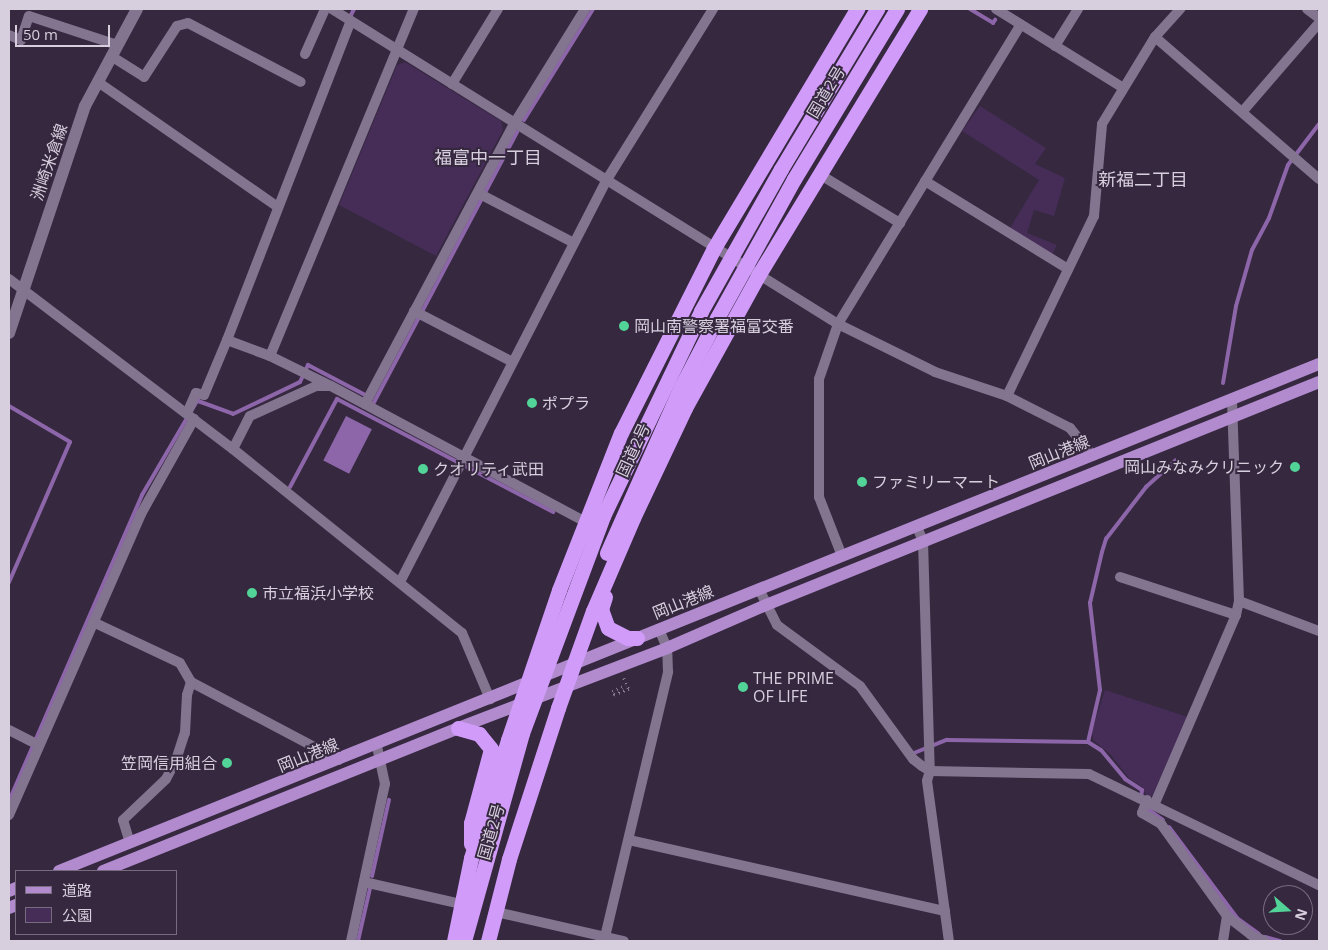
<!DOCTYPE html>
<meta charset="utf-8">
<style>
body{margin:0}
#map{position:relative;width:1328px;height:950px;overflow:hidden;background:#35283f;font-family:"Open Sans","Noto Sans JP",sans-serif}
div>[style]{position:absolute}
[style*='--x']{left:calc(var(--x)*1px);top:calc(var(--y)*1px);width:calc(var(--w)*1px);rotate:calc(var(--a)*1deg)}
.green>*{inset:0;background:#462d58}
.water>*{inset:0;background:#8d66aa;transform-origin:0 0}
.stream>*{height:4px;margin:-2px;padding:0 2px;transform-origin:2px;border-radius:2px;background:#8d66aa}
.path>*{height:2.5px;margin-top:-1.25px;transform-origin:0;background:repeating-linear-gradient(90deg,#897e91 0 1px,transparent 0 5px)}
.street>*{height:10px;margin:-5px;padding:0 5px;transform-origin:5px;border-radius:5px;background:#83748f}
.secondary>*{height:12px;margin:-6px;padding:0 6px;transform-origin:6px;border-radius:6px;background:#83748f}
.primary>*{height:12px;margin:-6px;padding:0 6px;transform-origin:6px;border-radius:6px;background:#b28bcf}
.highway>*{height:15px;margin:-7.5px;padding:0 7.5px;transform-origin:7.5px;border-radius:7.5px;background:#d19bfa}
.dots>*{width:14px;height:14px;translate:-50% -50%;box-sizing:border-box;border:2px solid #35283f;border-radius:50%}
span{translate:-50% -50%;white-space:nowrap;text-align:center;line-height:1.15;-webkit-text-stroke:4px #35283f;paint-order:stroke}
.street-label{font-size:16px;color:#d7cfde}
.poi-label{font-size:16px;color:#d7cfde}
.left{translate:0 -50%;text-align:left}
.right{translate:-100% -50%;text-align:right}
.neighbourhood-label{font-size:18px;color:#d7cfde}
.frame{position:absolute;inset:0;border:10px solid #d7cfde;pointer-events:none}
.legend{position:absolute;left:15px;top:870px;width:162px;height:65px;box-sizing:border-box;background:#35283f;border:1px solid #766b7f;margin:0;padding:6px 9px;list-style:none;font-size:15px;color:#d7cfde}
.legend li{display:flex;align-items:center;gap:10px;height:25px}
.legend b{width:25px;border:1px solid #766b7f}
.north{position:absolute;left:1263px;top:885px;width:50px;height:50px;box-sizing:border-box;background:#35283f;border:1px solid #766b7f;border-radius:50%;rotate:109deg;font-size:14px;font-weight:700;line-height:20px;text-align:center;color:#d7cfde}
.north::after{content:'';display:block;margin:auto;width:18px;height:22px;background:#52d397;clip-path:polygon(50% 0,100% 100%,50% 72%,0 100%)}
.scale{position:absolute;left:15px;top:25px;width:95px;height:22px;box-sizing:border-box;border:2px solid #d7cfde;border-top:0;padding-left:6px;font-size:15px;line-height:18px;white-space:nowrap;color:#d7cfde;-webkit-text-stroke:4px #35283f;paint-order:stroke}
</style>
<div id="map">
<div class="green">
<i style="clip-path:polygon(405px 62px,501px 121px,503px 130px,436px 256px,339px 205px,397px 65px)"></i>
<i style="clip-path:polygon(980px 106px,1046px 148px,1035px 164px,1065px 178px,1054px 216px,1034px 210px,1027px 233px,1057px 245px,1052px 254px,1010px 228px,1039px 180px,962px 131px)"></i>
<i style="clip-path:polygon(1105px 690px,1188px 717px,1152px 796px,1146px 795px,1142px 787px,1129px 778px,1110px 754px,1093px 740px,1092px 731px)"></i>
</div>
<div class="water">
<i style="left:346px;top:416px;width:29px;height:50px;rotate:27deg"></i>
</div>
<div class="stream">
<i style="--x:970;--y:9;--w:27;--a:31"></i>
<i style="--x:993;--y:23;--w:4;--a:-56"></i>
<i style="--x:351;--y:15;--w:7;--a:-63"></i>
<i style="--x:524;--y:120;--w:131;--a:-58.1"></i>
<i style="--x:1223;--y:383;--w:78;--a:-80.4"></i>
<i style="--x:1236;--y:306;--w:58;--a:-74.1"></i>
<i style="--x:1252;--y:250;--w:36;--a:-62"></i>
<i style="--x:1269;--y:218;--w:56;--a:-70.3"></i>
<i style="--x:1288;--y:165;--w:51;--a:-52.9"></i>
<i style="--x:198;--y:401;--w:37;--a:20"></i>
<i style="--x:233;--y:414;--w:74;--a:-25.5"></i>
<i style="--x:300;--y:382;--w:19;--a:-65"></i>
<i style="--x:308;--y:365;--w:69;--a:27.7"></i>
<i style="--x:9;--y:406;--w:71;--a:30.5"></i>
<i style="--x:70;--y:442;--w:153;--a:113.5"></i>
<i style="--x:372;--y:406;--w:310;--a:-62.1"></i>
<i style="--x:290;--y:487;--w:100;--a:-61.9"></i>
<i style="--x:337;--y:399;--w:244;--a:27.6"></i>
<i style="--x:1088;--y:742;--w:53;--a:-77"></i>
<i style="--x:1100;--y:690;--w:88;--a:-96.6"></i>
<i style="--x:1090;--y:603;--w:52;--a:-76.8"></i>
<i style="--x:1102;--y:552;--w:14;--a:-73"></i>
<i style="--x:1106;--y:539;--w:66;--a:-52.4"></i>
<i style="--x:1146;--y:487;--w:40;--a:-42"></i>
<i style="--x:914;--y:753;--w:35;--a:-22"></i>
<i style="--x:947;--y:740;--w:141;--a:0.8"></i>
<i style="--x:1088;--y:742;--w:15;--a:32"></i>
<i style="--x:1101;--y:750;--w:38;--a:50"></i>
<i style="--x:1125;--y:779;--w:20;--a:33"></i>
<i style="--x:1142;--y:790;--w:8;--a:97"></i>
<i style="--x:9;--y:801;--w:334;--a:-66.5"></i>
<i style="--x:142;--y:495;--w:111;--a:-59.7"></i>
<i style="--x:1145;--y:807;--w:22;--a:36"></i>
<i style="--x:1169;--y:827;--w:114;--a:53.2"></i>
<i style="--x:1237;--y:918;--w:27;--a:36"></i>
<i style="--x:372;--y:876;--w:78;--a:-77.4"></i>
<i style="--x:1265;--y:937;--w:16;--a:15"></i>
<i style="--x:358;--y:941;--w:54;--a:-77.2"></i>
</div>
<div class="path">
<i style="--x:624;--y:678;--w:12;--a:66"></i>
<i style="--x:629;--y:689;--w:16;--a:158"></i>
<i style="--x:614;--y:695;--w:4;--a:-117"></i>
<i style="--x:612;--y:691;--w:15;--a:-23"></i>
</div>
<div class="street">
<i style="--x:332;--y:9;--w:596;--a:31.9"></i>
<i style="--x:838;--y:324;--w:108;--a:26.3"></i>
<i style="--x:935;--y:372;--w:76;--a:18.4"></i>
<i style="--x:1007;--y:396;--w:71;--a:26.9"></i>
<i style="--x:1070;--y:428;--w:36;--a:51"></i>
<i style="--x:996;--y:9;--w:148;--a:31.8"></i>
<i style="--x:1307;--y:9;--w:15;--a:37"></i>
<i style="--x:9;--y:35;--w:13;--a:23"></i>
<i style="--x:21;--y:40;--w:25;--a:-72"></i>
<i style="--x:29;--y:16;--w:93;--a:18.2"></i>
<i style="--x:1155;--y:37;--w:217;--a:40.9"></i>
<i style="--x:1055;--y:46;--w:44;--a:-58.1"></i>
<i style="--x:305;--y:54;--w:49;--a:-66"></i>
<i style="--x:111;--y:56;--w:39;--a:32"></i>
<i style="--x:144;--y:77;--w:61;--a:-57.1"></i>
<i style="--x:177;--y:26;--w:11;--a:-15"></i>
<i style="--x:188;--y:23;--w:127;--a:27.6"></i>
<i style="--x:98;--y:82;--w:219;--a:34.8"></i>
<i style="--x:452;--y:84;--w:88;--a:-58.5"></i>
<i style="--x:1243;--y:111;--w:116;--a:-49.2"></i>
<i style="--x:819;--y:174;--w:95;--a:31.2"></i>
<i style="--x:925;--y:181;--w:168;--a:31.6"></i>
<i style="--x:478;--y:193;--w:108;--a:27.5"></i>
<i style="--x:9;--y:279;--w:281;--a:37.2"></i>
<i style="--x:233;--y:449;--w:294;--a:38.8"></i>
<i style="--x:462;--y:633;--w:72;--a:67"></i>
<i style="--x:414;--y:311;--w:111;--a:27.3"></i>
<i style="--x:227;--y:340;--w:46;--a:20.4"></i>
<i style="--x:270;--y:356;--w:68;--a:26.2"></i>
<i style="--x:331;--y:386;--w:289;--a:28.1"></i>
<i style="--x:270;--y:356;--w:376;--a:-67.5"></i>
<i style="--x:1007;--y:396;--w:200;--a:-64.2"></i>
<i style="--x:1094;--y:216;--w:92;--a:-85"></i>
<i style="--x:1102;--y:124;--w:102;--a:-58.7"></i>
<i style="--x:1155;--y:37;--w:38;--a:-48"></i>
<i style="--x:365;--y:404;--w:317;--a:-62"></i>
<i style="--x:514;--y:124;--w:135;--a:-58.3"></i>
<i style="--x:187;--y:413;--w:22;--a:-66"></i>
<i style="--x:196;--y:393;--w:8;--a:14"></i>
<i style="--x:204;--y:395;--w:60;--a:-67.3"></i>
<i style="--x:227;--y:340;--w:342;--a:-68.8"></i>
<i style="--x:233;--y:449;--w:37;--a:-63"></i>
<i style="--x:250;--y:416;--w:72;--a:-24.4"></i>
<i style="--x:316;--y:386;--w:14;--a:0"></i>
<i style="--x:917;--y:527;--w:15;--a:67"></i>
<i style="--x:923;--y:541;--w:230;--a:88.3"></i>
<i style="--x:930;--y:771;--w:10;--a:107"></i>
<i style="--x:927;--y:781;--w:162;--a:82.2"></i>
<i style="--x:842;--y:556;--w:63;--a:-111.3"></i>
<i style="--x:819;--y:497;--w:118;--a:-90"></i>
<i style="--x:819;--y:379;--w:58;--a:-70.9"></i>
<i style="--x:838;--y:324;--w:351;--a:-58.6"></i>
<i style="--x:1120;--y:577;--w:122;--a:18.1"></i>
<i style="--x:400;--y:582;--w:451;--a:-62.8"></i>
<i style="--x:606;--y:181;--w:203;--a:-58.1"></i>
<i style="--x:759;--y:589;--w:40;--a:63.4"></i>
<i style="--x:777;--y:625;--w:103;--a:36.3"></i>
<i style="--x:860;--y:686;--w:90;--a:54"></i>
<i style="--x:913;--y:759;--w:11;--a:38"></i>
<i style="--x:922;--y:766;--w:9;--a:32"></i>
<i style="--x:930;--y:771;--w:159;--a:1.1"></i>
<i style="--x:1089;--y:774;--w:255;--a:25.8"></i>
<i style="--x:1239;--y:601;--w:85;--a:20.6"></i>
<i style="--x:93;--y:622;--w:96;--a:25.2"></i>
<i style="--x:180;--y:663;--w:22;--a:60"></i>
<i style="--x:191;--y:682;--w:167;--a:27.8"></i>
<i style="--x:9;--y:730;--w:33;--a:27"></i>
<i style="--x:1147;--y:800;--w:14;--a:111"></i>
<i style="--x:1142;--y:813;--w:22;--a:30"></i>
<i style="--x:1161;--y:824;--w:113;--a:54.3"></i>
<i style="--x:1227;--y:916;--w:31;--a:38"></i>
<i style="--x:1251;--y:935;--w:15;--a:23"></i>
<i style="--x:1155;--y:803;--w:205;--a:-66.7"></i>
<i style="--x:1236;--y:615;--w:14;--a:-78"></i>
<i style="--x:1239;--y:601;--w:202;--a:-92"></i>
<i style="--x:9;--y:815;--w:329;--a:-66.3"></i>
<i style="--x:141;--y:514;--w:109;--a:-60.8"></i>
<i style="--x:629;--y:840;--w:324;--a:12.7"></i>
<i style="--x:130;--y:843;--w:24;--a:-107"></i>
<i style="--x:123;--y:820;--w:59;--a:-43.6"></i>
<i style="--x:166;--y:779;--w:21;--a:-62"></i>
<i style="--x:176;--y:760;--w:28;--a:-72"></i>
<i style="--x:185;--y:733;--w:38;--a:-87"></i>
<i style="--x:187;--y:695;--w:14;--a:-73"></i>
<i style="--x:364;--y:882;--w:99;--a:12.8"></i>
<i style="--x:496;--y:912;--w:131;--a:12.8"></i>
<i style="--x:351;--y:941;--w:161;--a:-77.8"></i>
<i style="--x:385;--y:784;--w:40;--a:-102"></i>
<i style="--x:604;--y:941;--w:277;--a:-76.6"></i>
<i style="--x:668;--y:672;--w:24;--a:-92"></i>
<i style="--x:667;--y:648;--w:21;--a:-113"></i>
<i style="--x:1223;--y:941;--w:25;--a:-81"></i>
</div>
<div class="secondary">
<i style="--x:9;--y:333;--w:239;--a:-71.5"></i>
<i style="--x:85;--y:106;--w:110;--a:-61.8"></i>
</div>
<div class="primary">
<i style="--x:59;--y:871;--w:1358;--a:-21.92"></i>
<i style="--x:103;--y:871;--w:383;--a:-21.9"></i>
<i style="--x:458;--y:728;--w:224;--a:-20.9"></i>
<i style="--x:667;--y:648;--w:108;--a:-23.5"></i>
<i style="--x:766;--y:605;--w:596;--a:-21.96"></i>
<i style="--x:9;--y:891;--w:8;--a:-23"></i>
<i style="--x:9;--y:908;--w:8;--a:-23"></i>
</div>
<div class="highway">
<i style="--x:607;--y:553;--w:182;--a:-66"></i>
<i style="--x:681;--y:387;--w:78;--a:-62.4"></i>
<i style="--x:717;--y:318;--w:159;--a:-61"></i>
<i style="--x:794;--y:179;--w:199;--a:-58.8"></i>
<i style="--x:605;--y:597;--w:13;--a:108"></i>
<i style="--x:601;--y:609;--w:20;--a:70"></i>
<i style="--x:608;--y:628;--w:22;--a:27"></i>
<i style="--x:628;--y:638;--w:9;--a:0"></i>
<i style="--x:458;--y:728;--w:22;--a:16"></i>
<i style="--x:479;--y:734;--w:19;--a:51"></i>
<i style="--x:491;--y:749;--w:77;--a:105.1"></i>
<i style="--x:471;--y:823;--w:21;--a:90"></i>
<i style="--x:454;--y:941;--w:85;--a:-78.4"></i>
<i style="--x:471;--y:858;--w:124;--a:-72.6"></i>
<i style="--x:508;--y:740;--w:158;--a:-71.2"></i>
<i style="--x:559;--y:590;--w:169;--a:-68.5"></i>
<i style="--x:621;--y:433;--w:207;--a:-63.3"></i>
<i style="--x:714;--y:248;--w:279;--a:-59.1"></i>
<i style="--x:464;--y:941;--w:216;--a:-74.4"></i>
<i style="--x:522;--y:733;--w:232;--a:-69.5"></i>
<i style="--x:603;--y:516;--w:227;--a:-64.4"></i>
<i style="--x:701;--y:311;--w:163;--a:-60.6"></i>
<i style="--x:781;--y:169;--w:187;--a:-59"></i>
<i style="--x:488;--y:941;--w:85;--a:-75.6"></i>
<i style="--x:509;--y:859;--w:159;--a:-72"></i>
<i style="--x:558;--y:708;--w:103;--a:-70.2"></i>
<i style="--x:593;--y:611;--w:101;--a:-66.7"></i>
<i style="--x:633;--y:518;--w:122;--a:-64.7"></i>
<i style="--x:685;--y:408;--w:153;--a:-61.1"></i>
<i style="--x:759;--y:274;--w:310;--a:-58.7"></i>
</div>
<div class="dots">
<i style="left:624px;top:326px;background:#52d397"></i>
<i style="left:532px;top:403px;background:#52d397"></i>
<i style="left:1295px;top:467px;background:#52d397"></i>
<i style="left:423px;top:469px;background:#52d397"></i>
<i style="left:862px;top:482px;background:#52d397"></i>
<i style="left:252px;top:593px;background:#52d397"></i>
<i style="left:743px;top:687px;background:#52d397"></i>
<i style="left:227px;top:763px;background:#52d397"></i>
</div>
<div class="street-label">
<span style="left:826px;top:92px;rotate:-59deg">国道2号</span>
<span style="left:49px;top:162px;rotate:-71deg">洲崎米倉線</span>
<span style="left:633px;top:450px;rotate:-65deg">国道2号</span>
<span style="left:1059px;top:452px;rotate:-22deg">岡山港線</span>
<span style="left:683px;top:602px;rotate:-22deg">岡山港線</span>
<span style="left:308px;top:755px;rotate:-22deg">岡山港線</span>
<span style="left:491px;top:832px;rotate:-74deg">国道2号</span>
</div>
<div class="poi-label">
<span class="left" style="left:634px;top:326px">岡山南警察署福富交番</span>
<span class="left" style="left:542px;top:403px">ポプラ</span>
<span class="right" style="left:1284px;top:467px">岡山みなみクリニック</span>
<span class="left" style="left:433px;top:469px">クオリティ武田</span>
<span class="left" style="left:872px;top:482px">ファミリーマート</span>
<span class="left" style="left:262px;top:593px">市立福浜小学校</span>
<span class="left" style="left:753px;top:687px">THE PRIME<br>OF LIFE</span>
<span class="right" style="left:217px;top:763px">笠岡信用組合</span>
</div>
<div class="neighbourhood-label">
<span style="left:488px;top:157px">福富中一丁目</span>
<span style="left:1143px;top:179px">新福二丁目</span>
</div>
<div class="frame"></div>
<ul class="legend">
<li><b style="height:6px;background:#b28bcf"></b>道路</li>
<li><b style="height:14px;background:#462d58"></b>公園</li>
</ul>
<div class="north">N</div>
<div class="scale">50 m</div>
</div>
